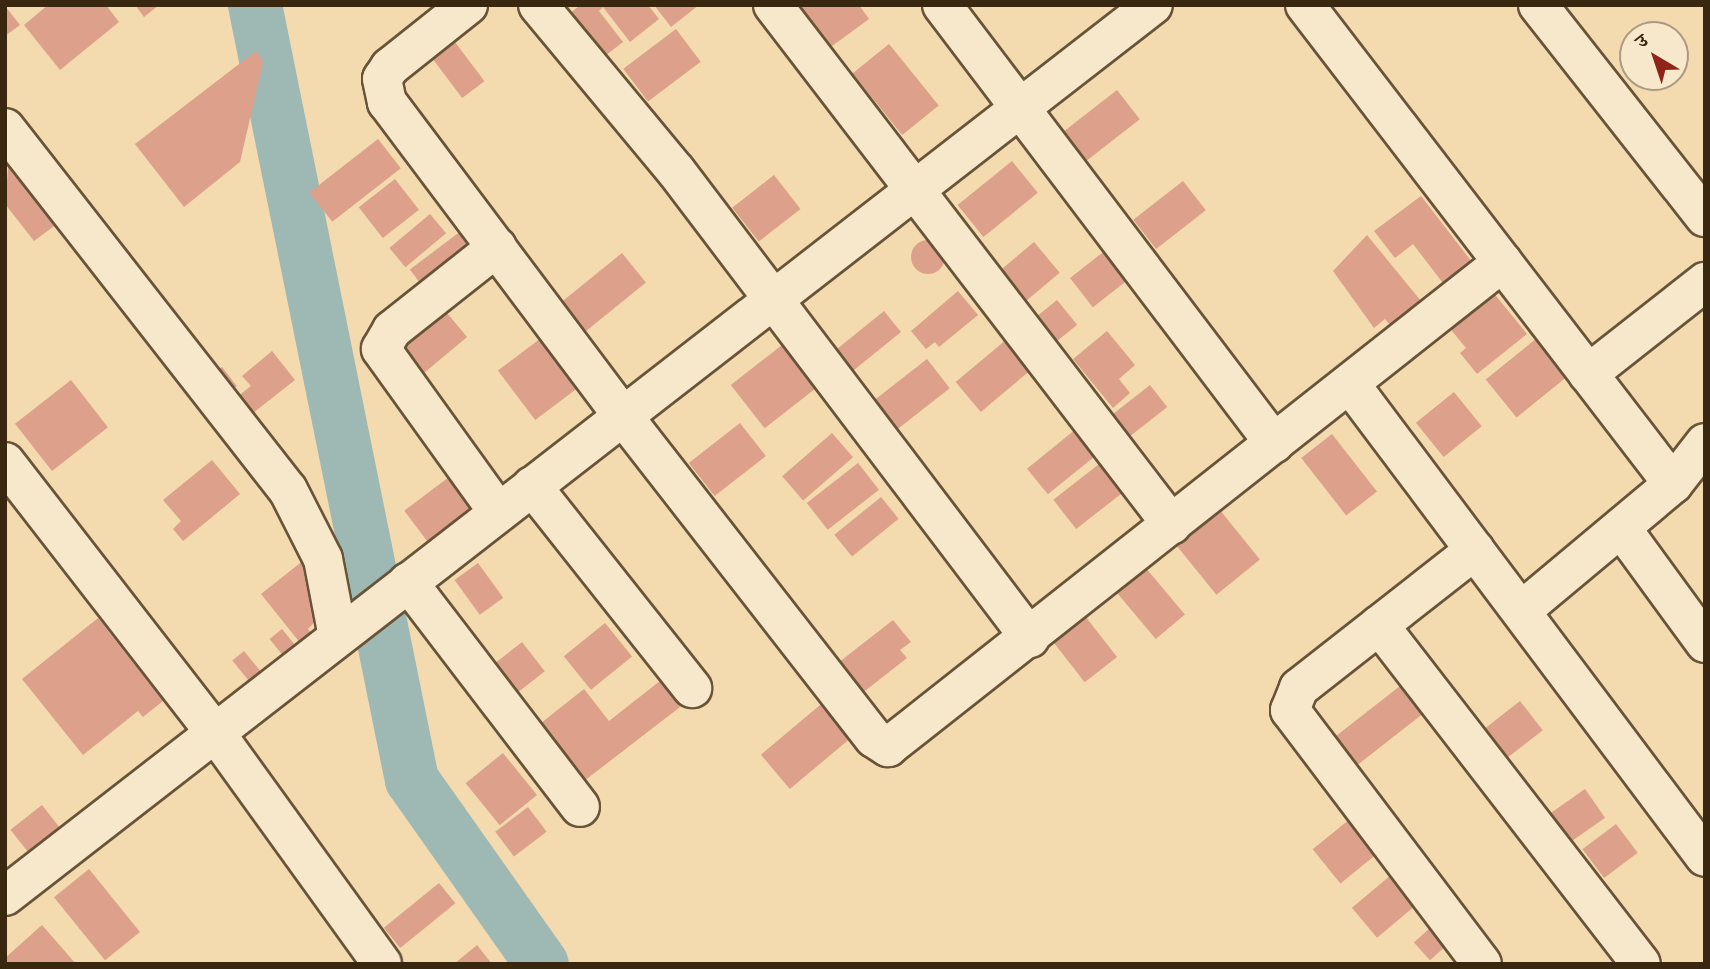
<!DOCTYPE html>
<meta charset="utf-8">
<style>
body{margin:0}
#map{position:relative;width:1710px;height:969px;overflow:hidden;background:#f3daaf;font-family:"EB Garamond","Noto Serif Devanagari",serif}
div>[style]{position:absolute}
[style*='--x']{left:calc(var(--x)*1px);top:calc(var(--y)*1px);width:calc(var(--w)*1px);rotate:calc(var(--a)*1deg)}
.river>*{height:54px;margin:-27px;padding:0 27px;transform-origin:27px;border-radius:27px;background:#9eb8b4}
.building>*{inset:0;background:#dda08a;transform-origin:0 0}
.round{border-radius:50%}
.roads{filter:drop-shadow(2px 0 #685438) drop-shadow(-2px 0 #685438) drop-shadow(0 2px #685438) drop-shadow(0 -2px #685438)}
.minor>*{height:38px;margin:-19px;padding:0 19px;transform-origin:19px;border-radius:19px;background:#f7e7cb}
span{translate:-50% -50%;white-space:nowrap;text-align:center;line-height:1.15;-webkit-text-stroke:6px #f7e7cb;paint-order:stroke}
.frame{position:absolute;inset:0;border:7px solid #392710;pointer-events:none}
.north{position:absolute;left:1619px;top:21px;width:70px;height:70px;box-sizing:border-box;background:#f7e7cb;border:2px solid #ab9a80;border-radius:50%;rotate:321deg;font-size:19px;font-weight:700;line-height:28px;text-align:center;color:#392710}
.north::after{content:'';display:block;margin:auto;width:24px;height:32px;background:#8f2418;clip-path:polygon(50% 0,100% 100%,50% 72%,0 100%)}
</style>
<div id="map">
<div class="river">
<i style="--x:255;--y:5;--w:791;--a:78.55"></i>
<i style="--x:412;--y:780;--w:225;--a:54.8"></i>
</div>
<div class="building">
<i style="clip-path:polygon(48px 5px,106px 5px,119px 22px,60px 70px,24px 25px)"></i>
<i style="clip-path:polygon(135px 5px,159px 5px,144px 17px)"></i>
<i style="clip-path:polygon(580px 5px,648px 5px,659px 19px,630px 42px,603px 7px,599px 11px,623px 42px,601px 59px,567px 16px)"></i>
<i style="clip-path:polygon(654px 5px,699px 5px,671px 27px)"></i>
<i style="clip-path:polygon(796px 5px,859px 5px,869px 19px,828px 49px)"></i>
<i style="clip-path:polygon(5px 6px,20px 25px,5px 36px)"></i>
<i style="left:676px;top:29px;width:41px;height:66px;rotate:53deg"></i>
<i style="left:455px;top:42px;width:49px;height:28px;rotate:53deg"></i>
<i style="left:889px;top:44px;width:79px;height:47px;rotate:51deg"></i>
<i style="clip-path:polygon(256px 51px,263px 62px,240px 162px,184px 207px,135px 144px)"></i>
<i style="left:1117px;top:90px;width:37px;height:68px;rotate:52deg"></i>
<i style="left:378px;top:139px;width:37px;height:87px;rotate:52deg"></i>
<i style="clip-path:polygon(9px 159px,57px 224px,34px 241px,5px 204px)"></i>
<i style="left:1012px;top:161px;width:41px;height:70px;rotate:51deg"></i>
<i style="left:774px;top:175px;width:43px;height:53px;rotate:52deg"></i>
<i style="left:395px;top:179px;width:39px;height:46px;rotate:52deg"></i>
<i style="left:1183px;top:181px;width:37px;height:63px;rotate:52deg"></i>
<i style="clip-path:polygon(1421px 196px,1475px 266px,1446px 287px,1413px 244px,1395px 258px,1374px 231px)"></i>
<i style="left:430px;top:214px;width:25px;height:53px;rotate:50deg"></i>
<i style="left:461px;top:231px;width:21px;height:64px;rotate:53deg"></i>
<i style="clip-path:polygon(1367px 235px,1421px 301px,1391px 326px,1385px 319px,1374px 328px,1333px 271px)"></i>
<i class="round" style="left:911px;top:240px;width:34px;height:34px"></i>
<i style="left:1034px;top:242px;width:40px;height:51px;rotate:50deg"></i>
<i style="left:1111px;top:246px;width:37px;height:52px;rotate:52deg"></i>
<i style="left:622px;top:253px;width:38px;height:79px;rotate:51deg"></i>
<i style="clip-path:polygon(958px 291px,978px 315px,939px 347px,935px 342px,926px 349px,911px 331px)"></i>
<i style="clip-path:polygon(1492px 291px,1527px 334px,1477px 374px,1460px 353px,1466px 348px,1452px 331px,1453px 322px)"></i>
<i style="left:1057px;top:300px;width:32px;height:29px;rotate:51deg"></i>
<i style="left:442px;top:307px;width:39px;height:63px;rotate:50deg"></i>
<i style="left:884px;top:311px;width:27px;height:70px;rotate:51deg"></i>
<i style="clip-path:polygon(1107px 331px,1135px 365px,1119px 379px,1130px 393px,1113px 408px,1073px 359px)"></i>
<i style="left:549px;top:332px;width:62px;height:64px;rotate:53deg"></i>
<i style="left:1537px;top:338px;width:49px;height:66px;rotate:51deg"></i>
<i style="left:1007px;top:339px;width:39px;height:67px;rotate:50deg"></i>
<i style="left:782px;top:345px;width:55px;height:65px;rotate:52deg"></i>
<i style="clip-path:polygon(272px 351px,295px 380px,243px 421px,228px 404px,251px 386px,242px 376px)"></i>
<i style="left:927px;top:359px;width:37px;height:67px;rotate:52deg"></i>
<i style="left:222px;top:367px;width:24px;height:18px;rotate:52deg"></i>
<i style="left:71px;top:380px;width:60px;height:71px;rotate:52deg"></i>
<i style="left:1150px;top:385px;width:28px;height:49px;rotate:52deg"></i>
<i style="left:1454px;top:392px;width:44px;height:49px;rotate:51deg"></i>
<i style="left:740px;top:423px;width:42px;height:65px;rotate:52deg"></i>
<i style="left:1076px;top:429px;width:33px;height:63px;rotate:51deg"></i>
<i style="left:832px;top:433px;width:32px;height:66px;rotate:49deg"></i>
<i style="left:1332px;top:434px;width:73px;height:39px;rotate:52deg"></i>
<i style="clip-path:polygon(212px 460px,240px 494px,183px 541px,173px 529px,181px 521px,163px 500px)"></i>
<i style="left:1103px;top:461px;width:37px;height:63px;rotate:52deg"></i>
<i style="left:858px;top:463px;width:34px;height:65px;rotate:52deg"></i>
<i style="left:457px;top:471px;width:46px;height:66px;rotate:53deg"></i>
<i style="left:881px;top:497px;width:28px;height:60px;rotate:51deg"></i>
<i style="left:1219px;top:509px;width:65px;height:56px;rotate:51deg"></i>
<i style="clip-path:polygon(314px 552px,326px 610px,308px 629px,320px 645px,309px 654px,261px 594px)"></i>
<i style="left:478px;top:563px;width:43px;height:29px;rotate:54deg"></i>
<i style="left:1145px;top:567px;width:62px;height:38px;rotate:50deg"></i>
<i style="left:1085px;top:616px;width:52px;height:41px;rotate:52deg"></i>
<i style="clip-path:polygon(98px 618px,163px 701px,143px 717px,138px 711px,83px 755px,22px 679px)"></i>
<i style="clip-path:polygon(893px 620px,911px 642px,900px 650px,907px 658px,861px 694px,838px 663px)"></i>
<i style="left:605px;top:623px;width:43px;height:53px;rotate:51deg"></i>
<i style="left:282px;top:629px;width:38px;height:16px;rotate:51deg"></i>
<i style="left:522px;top:642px;width:37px;height:39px;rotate:52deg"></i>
<i style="left:244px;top:651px;width:38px;height:15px;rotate:51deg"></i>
<i style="left:1409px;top:679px;width:36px;height:93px;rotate:52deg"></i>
<i style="clip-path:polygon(660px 681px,680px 707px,575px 788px,531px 731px,584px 689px,609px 721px)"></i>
<i style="left:826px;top:700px;width:45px;height:85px;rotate:50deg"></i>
<i style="left:1520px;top:701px;width:37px;height:45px;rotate:52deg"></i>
<i style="left:503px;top:753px;width:54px;height:48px;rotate:51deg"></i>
<i style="left:1585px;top:789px;width:35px;height:44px;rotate:55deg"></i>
<i style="left:42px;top:805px;width:39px;height:40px;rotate:52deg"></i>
<i style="left:528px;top:807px;width:31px;height:41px;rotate:53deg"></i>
<i style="left:1350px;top:819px;width:44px;height:48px;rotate:51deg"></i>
<i style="left:1616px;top:824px;width:36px;height:42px;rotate:53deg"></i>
<i style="left:89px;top:869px;width:81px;height:45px;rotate:51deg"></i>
<i style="left:1391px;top:875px;width:39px;height:51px;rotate:50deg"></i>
<i style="left:439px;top:883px;width:26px;height:71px;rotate:51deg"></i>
<i style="clip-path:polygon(42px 925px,76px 964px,5px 964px,5px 958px)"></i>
<i style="left:1431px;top:927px;width:24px;height:23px;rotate:48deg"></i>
<i style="clip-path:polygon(477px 945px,492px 964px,454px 964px)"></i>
</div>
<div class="roads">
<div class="minor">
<i style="--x:468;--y:5;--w:100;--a:141.5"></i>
<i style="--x:390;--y:67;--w:14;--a:124"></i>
<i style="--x:382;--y:79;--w:24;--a:78"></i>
<i style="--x:387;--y:102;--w:393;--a:53.1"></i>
<i style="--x:623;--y:416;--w:408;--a:52.1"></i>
<i style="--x:874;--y:738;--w:17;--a:33"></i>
<i style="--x:888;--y:747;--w:783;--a:-38.26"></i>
<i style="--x:538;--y:5;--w:216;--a:50.3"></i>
<i style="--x:676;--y:171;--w:586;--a:52.84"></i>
<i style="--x:773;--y:5;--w:655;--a:52.5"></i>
<i style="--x:942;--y:5;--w:550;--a:52.84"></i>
<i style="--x:1305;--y:5;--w:604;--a:52.47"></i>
<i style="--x:1538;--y:5;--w:270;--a:51.8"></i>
<i style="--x:5;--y:128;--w:459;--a:52"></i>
<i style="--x:288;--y:490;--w:77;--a:63.1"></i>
<i style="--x:323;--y:559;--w:79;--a:79.1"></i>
<i style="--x:497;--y:247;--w:134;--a:141.7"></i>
<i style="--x:392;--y:330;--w:22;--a:120"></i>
<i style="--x:381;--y:349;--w:201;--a:54.3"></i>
<i style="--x:1588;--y:374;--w:149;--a:-38.2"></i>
<i style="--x:1350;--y:384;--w:591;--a:53.11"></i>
<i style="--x:5;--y:462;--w:346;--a:52.2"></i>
<i style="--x:217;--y:735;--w:282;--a:54.2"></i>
<i style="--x:532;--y:486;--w:258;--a:51.6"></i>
<i style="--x:1622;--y:529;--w:141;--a:53.9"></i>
<i style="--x:1475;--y:550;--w:224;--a:141.9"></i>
<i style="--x:1299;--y:688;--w:24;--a:112"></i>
<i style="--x:1290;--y:710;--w:318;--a:52.9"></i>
<i style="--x:408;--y:582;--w:283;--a:52.6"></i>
<i style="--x:1521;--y:611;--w:198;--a:-39.9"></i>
<i style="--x:1673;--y:484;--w:52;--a:-52"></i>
<i style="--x:1379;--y:625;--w:428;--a:52.3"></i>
<i style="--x:5;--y:896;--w:1453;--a:-37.82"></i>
</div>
</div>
<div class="frame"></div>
<div class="north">उ</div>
</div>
